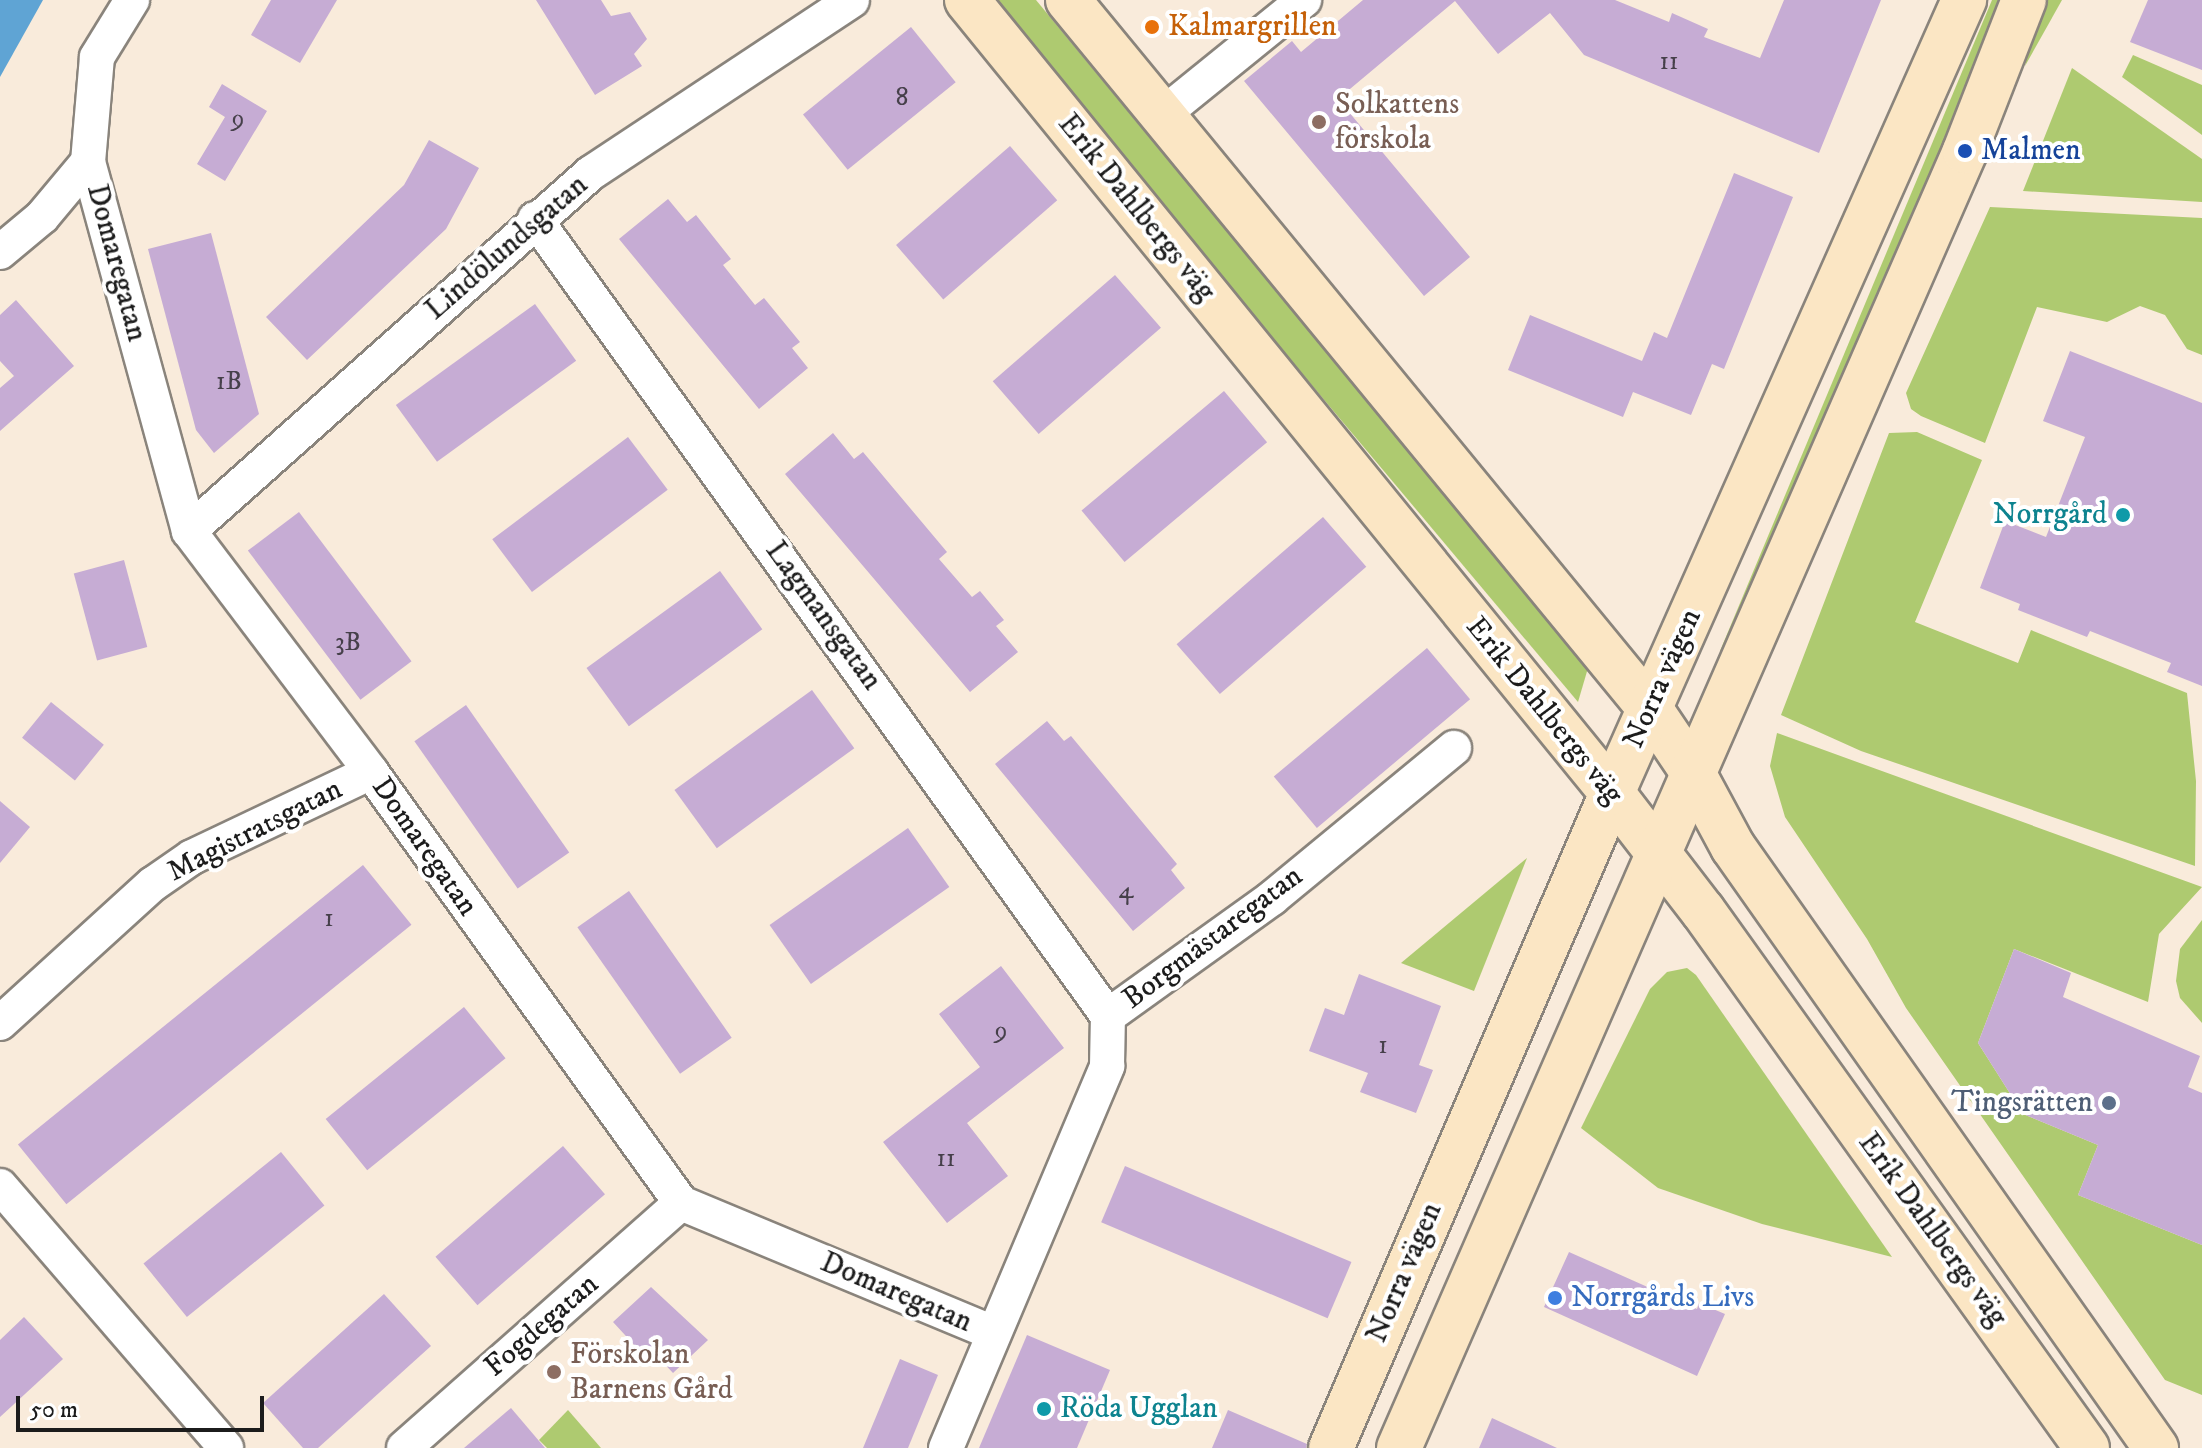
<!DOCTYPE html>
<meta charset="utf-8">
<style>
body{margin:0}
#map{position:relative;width:2202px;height:1448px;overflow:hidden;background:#f9ebdb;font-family:"IM FELL DW Pica",serif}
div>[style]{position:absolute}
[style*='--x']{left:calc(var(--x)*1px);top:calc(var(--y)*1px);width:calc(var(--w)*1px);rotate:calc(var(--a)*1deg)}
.green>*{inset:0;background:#aeca70}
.water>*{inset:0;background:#5fa4d4}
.building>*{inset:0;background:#c6acd4;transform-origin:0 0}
.roads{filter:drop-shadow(2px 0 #8a847c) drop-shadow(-2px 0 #8a847c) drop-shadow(0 2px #8a847c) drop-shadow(0 -2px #8a847c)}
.street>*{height:34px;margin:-17px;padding:0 17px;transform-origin:17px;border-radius:17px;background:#fff}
.secondary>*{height:44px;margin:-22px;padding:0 22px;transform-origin:22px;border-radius:22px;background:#fbe6c4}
.dots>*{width:22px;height:22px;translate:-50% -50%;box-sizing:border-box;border:4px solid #fff;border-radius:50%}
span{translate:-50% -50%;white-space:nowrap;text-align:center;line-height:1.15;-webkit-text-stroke:8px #fff;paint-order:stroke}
.number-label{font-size:26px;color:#46404a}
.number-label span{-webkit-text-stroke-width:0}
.food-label{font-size:30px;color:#c56008}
.left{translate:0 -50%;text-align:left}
.education-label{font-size:30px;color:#785e54}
.transit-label{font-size:30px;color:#164399}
.street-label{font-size:30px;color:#1c1c1c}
.culture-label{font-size:30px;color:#0d838f}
.right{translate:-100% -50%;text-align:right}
.service-label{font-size:30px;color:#4e5e75}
.shop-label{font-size:30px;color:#366cbe}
.scale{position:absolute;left:16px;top:1396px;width:248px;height:36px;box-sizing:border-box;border:4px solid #1c1c1c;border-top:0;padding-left:10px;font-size:24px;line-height:28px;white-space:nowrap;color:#1c1c1c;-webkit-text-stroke:6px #fff;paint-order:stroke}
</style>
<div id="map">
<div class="green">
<i style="clip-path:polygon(988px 0,1036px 0,1588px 668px,1578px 702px)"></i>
<i style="clip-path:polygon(1992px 0,2006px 0,1728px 658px,1720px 651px)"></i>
<i style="clip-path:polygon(2037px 0,2062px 0,2025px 66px)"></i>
<i style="clip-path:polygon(2133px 55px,2202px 85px,2202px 135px,2122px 77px)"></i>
<i style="clip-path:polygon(2072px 68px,2202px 159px,2202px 202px,2023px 191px)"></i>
<i style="clip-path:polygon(1990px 207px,2202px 218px,2202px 355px,2187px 349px,2165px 315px,2140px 306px,2107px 322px,2037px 307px,1985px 443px,1921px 416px,1911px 409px,1906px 393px)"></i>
<i style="clip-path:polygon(1917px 432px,1982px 460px,1915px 622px,2018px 663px,2031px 630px,2187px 693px,2196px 781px,2195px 866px,1861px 751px,1781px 715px,1889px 433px)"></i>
<i style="clip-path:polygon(1777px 733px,2202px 887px,2159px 934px,2148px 1002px,2014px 949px,1978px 1043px,2023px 1114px,2098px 1145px,2078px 1195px,2202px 1245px,2202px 1395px,2165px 1380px,1906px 1008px,1867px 939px,1785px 817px,1770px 766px)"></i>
<i style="clip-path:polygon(1527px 858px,1474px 991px,1401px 963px)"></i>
<i style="clip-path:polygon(2202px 920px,2202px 1023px,2180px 998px,2176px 981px,2180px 949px)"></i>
<i style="clip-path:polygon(1687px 968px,1696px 975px,1892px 1257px,1762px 1224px,1658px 1188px,1581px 1128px,1650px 989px,1667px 972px)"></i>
<i style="clip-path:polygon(568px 1410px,601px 1448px,547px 1448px,539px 1440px)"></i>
</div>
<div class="water">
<i style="clip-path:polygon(0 0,43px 0,0 77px)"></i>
</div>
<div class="building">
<i style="clip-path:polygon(271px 0,337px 0,300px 63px,251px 35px)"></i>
<i style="clip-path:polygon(536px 0,601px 0,611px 16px,630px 12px,647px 39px,634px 54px,642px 66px,595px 95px)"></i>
<i style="clip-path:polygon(1363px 0,1615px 0,1669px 22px,1672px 13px,1708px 29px,1704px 37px,1760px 58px,1784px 0,1881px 0,1819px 153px,1584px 55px,1550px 13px,1498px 54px,1455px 1px,1338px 99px,1470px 257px,1424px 296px,1244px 81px,1292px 41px,1301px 52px)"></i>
<i style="clip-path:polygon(2148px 0,2202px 0,2202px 70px,2130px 42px)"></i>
<i style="left:911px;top:27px;width:71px;height:139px;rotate:51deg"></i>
<i style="clip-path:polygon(222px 84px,267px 111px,225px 181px,197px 164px,225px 117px,209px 107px)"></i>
<i style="clip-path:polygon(429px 140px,479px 168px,446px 229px,307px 360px,266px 317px,404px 185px)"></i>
<i style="left:1010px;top:146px;width:72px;height:151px;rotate:49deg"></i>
<i style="clip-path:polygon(1734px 173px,1793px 197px,1724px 369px,1712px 364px,1691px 415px,1633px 392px,1623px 417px,1508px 370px,1530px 315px,1642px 361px,1654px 332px,1667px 338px)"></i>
<i style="clip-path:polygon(668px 199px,687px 222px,696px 215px,731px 259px,723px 265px,755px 305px,764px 298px,800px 342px,792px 348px,808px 368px,759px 409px,619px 239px)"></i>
<i style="clip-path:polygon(211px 233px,259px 414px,214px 453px,196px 430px,148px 249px)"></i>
<i style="left:1115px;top:275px;width:70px;height:162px;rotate:49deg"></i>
<i style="clip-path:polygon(16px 300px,74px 366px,0 431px,0 388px,14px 376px,0 361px,0 315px)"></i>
<i style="left:535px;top:304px;width:70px;height:172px;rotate:54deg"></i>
<i style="clip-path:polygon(2070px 351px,2202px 403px,2202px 686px,2167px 672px,2171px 663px,2090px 631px,2087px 637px,2018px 610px,2020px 604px,1980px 588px,2005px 521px,2046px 537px,2085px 437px,2043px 421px)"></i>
<i style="left:1224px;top:391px;width:67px;height:186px;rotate:50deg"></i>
<i style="clip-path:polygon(833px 433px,854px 459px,863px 452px,947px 552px,939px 559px,972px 597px,980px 591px,1004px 620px,996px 626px,1018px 652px,970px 692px,785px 474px)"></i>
<i style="left:628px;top:437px;width:66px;height:170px;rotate:53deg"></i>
<i style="left:299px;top:512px;width:187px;height:64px;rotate:53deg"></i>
<i style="left:1323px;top:517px;width:66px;height:194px;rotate:49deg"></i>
<i style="left:124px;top:560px;width:90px;height:52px;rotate:75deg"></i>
<i style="left:720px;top:571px;width:72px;height:165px;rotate:54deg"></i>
<i style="left:1427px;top:648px;width:67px;height:200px;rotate:50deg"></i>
<i style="left:812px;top:690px;width:72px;height:170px;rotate:54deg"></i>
<i style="left:51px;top:702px;width:68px;height:46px;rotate:39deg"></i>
<i style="left:466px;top:705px;width:180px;height:63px;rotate:55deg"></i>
<i style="clip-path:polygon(1047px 721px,1064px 741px,1071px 736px,1177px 864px,1171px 870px,1185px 888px,1133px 931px,995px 764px)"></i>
<i style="clip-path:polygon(0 801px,30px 827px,0 863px)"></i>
<i style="left:908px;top:828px;width:72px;height:169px;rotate:55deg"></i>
<i style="left:363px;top:865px;width:77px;height:444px;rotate:51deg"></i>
<i style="left:629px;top:891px;width:179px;height:63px;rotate:55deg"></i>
<i style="clip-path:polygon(2014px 949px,2071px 973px,2063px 997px,2200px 1056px,2188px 1087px,2202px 1093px,2202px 1245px,2078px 1195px,2098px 1145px,2023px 1114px,1978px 1043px)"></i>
<i style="clip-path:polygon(1001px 966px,1064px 1048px,967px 1123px,1008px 1176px,947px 1223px,883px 1142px,980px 1067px,939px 1014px)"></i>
<i style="clip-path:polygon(1359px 974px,1441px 1006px,1419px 1065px,1433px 1070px,1416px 1113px,1360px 1092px,1368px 1073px,1309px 1051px,1325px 1008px,1344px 1015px)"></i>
<i style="left:464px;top:1007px;width:66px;height:178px;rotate:51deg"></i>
<i style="left:563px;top:1146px;width:64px;height:169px;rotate:49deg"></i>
<i style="left:281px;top:1152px;width:69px;height:177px;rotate:51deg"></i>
<i style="left:1125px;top:1166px;width:246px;height:61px;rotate:23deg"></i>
<i style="clip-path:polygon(1569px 1252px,1697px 1309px,1699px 1303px,1725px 1314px,1697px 1376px,1544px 1307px)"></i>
<i style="clip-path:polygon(651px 1287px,708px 1340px,673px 1373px,655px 1354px,648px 1360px,613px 1322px)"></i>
<i style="clip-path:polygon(384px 1294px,431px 1346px,318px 1448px,303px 1448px,263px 1403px)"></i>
<i style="clip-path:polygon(24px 1317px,63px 1359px,0 1417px,0 1340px)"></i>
<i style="clip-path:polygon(1027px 1335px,1110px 1370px,1077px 1448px,979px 1448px)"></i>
<i style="clip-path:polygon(900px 1359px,938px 1375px,908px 1448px,863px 1448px)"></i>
<i style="clip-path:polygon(511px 1408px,545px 1448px,464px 1448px)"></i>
<i style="clip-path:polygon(1228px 1410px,1307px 1444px,1306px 1448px,1212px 1448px)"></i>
<i style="clip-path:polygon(1492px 1418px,1557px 1448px,1479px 1448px)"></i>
</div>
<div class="roads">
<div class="street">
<i style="--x:1162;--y:115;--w:183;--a:-39"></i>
<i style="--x:88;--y:162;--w:383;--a:74.7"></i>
<i style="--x:189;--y:531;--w:302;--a:52.9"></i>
<i style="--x:371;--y:772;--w:531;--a:54.27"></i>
<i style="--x:681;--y:1203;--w:338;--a:22.6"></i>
<i style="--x:535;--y:219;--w:982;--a:54.29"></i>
<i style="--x:0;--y:252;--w:55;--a:-39.8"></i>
<i style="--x:42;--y:217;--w:72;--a:-50.1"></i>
<i style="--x:88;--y:162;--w:105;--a:-85.1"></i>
<i style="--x:97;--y:57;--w:67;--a:-58.4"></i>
<i style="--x:189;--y:531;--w:538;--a:-41.69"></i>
<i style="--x:591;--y:173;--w:313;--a:-33.5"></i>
<i style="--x:0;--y:1023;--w:207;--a:-42.3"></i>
<i style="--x:153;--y:884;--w:47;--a:-34.7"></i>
<i style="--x:192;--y:857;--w:198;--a:-25.4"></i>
<i style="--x:0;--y:1186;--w:346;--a:49.2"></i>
<i style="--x:404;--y:1448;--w:370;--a:-41.5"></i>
<i style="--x:946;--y:1448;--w:415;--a:-67.1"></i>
<i style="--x:1107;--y:1066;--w:50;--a:-88.9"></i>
<i style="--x:1108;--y:1016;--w:202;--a:-35.7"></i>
<i style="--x:1272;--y:898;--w:236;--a:-39.5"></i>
</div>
<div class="secondary">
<i style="--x:967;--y:0;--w:1022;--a:50.88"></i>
<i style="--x:1612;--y:793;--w:149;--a:52.4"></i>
<i style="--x:1703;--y:911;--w:660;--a:54.43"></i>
<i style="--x:1068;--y:0;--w:919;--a:50.61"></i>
<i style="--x:1651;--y:710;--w:73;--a:56.1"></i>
<i style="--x:1692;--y:771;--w:86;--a:61.7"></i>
<i style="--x:1733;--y:847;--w:735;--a:54.86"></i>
<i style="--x:1331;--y:1448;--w:713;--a:-66.78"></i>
<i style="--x:1612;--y:793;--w:868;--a:-66.06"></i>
<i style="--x:1399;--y:1448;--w:1415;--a:-66.42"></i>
<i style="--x:1965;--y:151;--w:162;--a:-68.7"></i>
</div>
</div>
<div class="dots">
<i style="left:1152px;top:27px;background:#e8710a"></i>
<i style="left:1319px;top:122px;background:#8d6e63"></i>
<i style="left:1965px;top:151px;background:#1a4fb4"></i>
<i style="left:2123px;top:515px;background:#0f9aa8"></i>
<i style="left:2109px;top:1103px;background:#5c6f8a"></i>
<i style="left:1555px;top:1298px;background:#3f7fe0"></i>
<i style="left:554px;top:1372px;background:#8d6e63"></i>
<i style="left:1044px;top:1409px;background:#0f9aa8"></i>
</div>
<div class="number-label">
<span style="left:1669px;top:62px">11</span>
<span style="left:902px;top:98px">8</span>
<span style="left:238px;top:119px">9</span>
<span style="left:229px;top:382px">1B</span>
<span style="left:348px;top:643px">3B</span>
<span style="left:1126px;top:891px">4</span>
<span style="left:329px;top:919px">1</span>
<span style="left:1001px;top:1031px">9</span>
<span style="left:1383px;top:1046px">1</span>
<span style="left:946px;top:1159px">11</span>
</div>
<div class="food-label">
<span class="left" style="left:1168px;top:27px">Kalmargrillen</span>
</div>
<div class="education-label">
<span class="left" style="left:1335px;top:122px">Solkattens<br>förskola</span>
<span class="left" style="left:570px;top:1372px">Förskolan<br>Barnens Gård</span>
</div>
<div class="transit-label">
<span class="left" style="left:1981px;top:151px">Malmen</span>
</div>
<div class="street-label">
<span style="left:1136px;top:208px;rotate:51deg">Erik Dahlbergs väg</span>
<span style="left:507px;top:248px;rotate:-41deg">Lindölundsgatan</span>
<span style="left:116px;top:263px;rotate:75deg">Domaregatan</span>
<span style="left:823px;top:616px;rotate:54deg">Lagmansgatan</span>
<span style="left:1663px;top:679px;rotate:-66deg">Norra vägen</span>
<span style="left:1544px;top:711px;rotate:51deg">Erik Dahlbergs väg</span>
<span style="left:255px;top:831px;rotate:-27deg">Magistratsgatan</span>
<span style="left:424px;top:847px;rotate:55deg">Domaregatan</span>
<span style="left:1213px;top:938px;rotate:-37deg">Borgmästaregatan</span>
<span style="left:1932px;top:1230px;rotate:54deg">Erik Dahlbergs väg</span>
<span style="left:1405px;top:1273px;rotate:-67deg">Norra vägen</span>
<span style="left:896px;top:1293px;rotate:23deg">Domaregatan</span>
<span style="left:542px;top:1326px;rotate:-41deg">Fogdegatan</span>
</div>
<div class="culture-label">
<span class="right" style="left:2107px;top:515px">Norrgård</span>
<span class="left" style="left:1060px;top:1409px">Röda Ugglan</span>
</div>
<div class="service-label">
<span class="right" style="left:2093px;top:1103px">Tingsrätten</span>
</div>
<div class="shop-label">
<span class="left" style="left:1571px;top:1298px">Norrgårds Livs</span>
</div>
<div class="scale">50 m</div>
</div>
